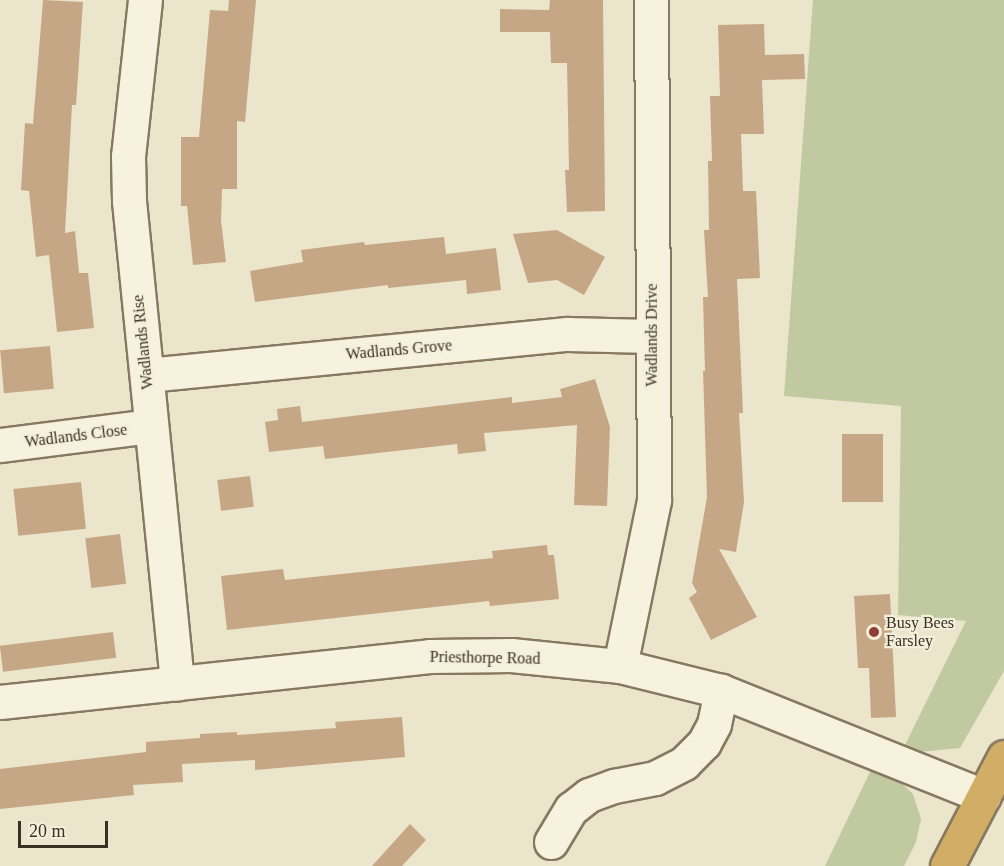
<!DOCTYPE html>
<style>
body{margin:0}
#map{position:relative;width:1004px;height:866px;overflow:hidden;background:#ebe5cc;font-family:Georgia,serif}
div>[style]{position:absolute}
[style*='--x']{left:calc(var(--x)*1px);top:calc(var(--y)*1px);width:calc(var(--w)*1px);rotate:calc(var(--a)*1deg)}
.green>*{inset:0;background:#c0c9a0}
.building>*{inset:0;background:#c6a785;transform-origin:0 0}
.roads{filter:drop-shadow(2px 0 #877961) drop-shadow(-2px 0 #877961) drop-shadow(0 2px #877961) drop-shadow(0 -2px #877961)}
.minor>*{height:33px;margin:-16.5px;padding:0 16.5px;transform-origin:16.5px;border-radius:16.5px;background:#f7f2de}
.highway>*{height:33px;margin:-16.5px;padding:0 16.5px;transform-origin:16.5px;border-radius:16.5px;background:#d1ad66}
.dots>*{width:16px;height:16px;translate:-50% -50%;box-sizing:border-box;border:3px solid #f3efdb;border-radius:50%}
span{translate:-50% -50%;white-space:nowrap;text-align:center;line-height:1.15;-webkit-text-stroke:4.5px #f3efdb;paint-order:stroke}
.street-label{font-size:16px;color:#393023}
.poi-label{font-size:16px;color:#393023}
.left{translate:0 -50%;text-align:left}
.scale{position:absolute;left:18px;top:821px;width:90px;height:27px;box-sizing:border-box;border:3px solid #393023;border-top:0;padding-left:8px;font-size:18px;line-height:21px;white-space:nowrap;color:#393023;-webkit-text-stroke:4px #f3efdb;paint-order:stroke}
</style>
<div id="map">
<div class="green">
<i style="clip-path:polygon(813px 0,1004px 0,1004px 671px,960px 748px,919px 752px,905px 745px,966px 621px,898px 615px,901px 406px,784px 396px)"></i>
<i style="clip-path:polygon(871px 770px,896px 778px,913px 794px,921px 819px,916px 842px,904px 866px,825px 866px)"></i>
</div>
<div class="building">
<i style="clip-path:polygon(43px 0,83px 2px,76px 105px,72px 105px,65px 233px,75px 231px,79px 273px,88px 273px,94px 328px,57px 332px,49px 255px,36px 257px,29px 191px,21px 190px,25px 123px,33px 124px)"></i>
<i style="clip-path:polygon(229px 0,256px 0,245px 122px,237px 121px,237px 189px,222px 189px,221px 221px,226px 262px,193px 265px,187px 206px,181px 206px,181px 137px,199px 137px,210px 10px,228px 11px)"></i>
<i style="clip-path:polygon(550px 0,603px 0,605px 211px,567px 212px,565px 170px,569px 170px,567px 63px,551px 63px,550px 32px,500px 32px,500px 9px,549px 10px)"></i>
<i style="clip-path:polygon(764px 24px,765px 55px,804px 54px,805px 79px,762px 80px,764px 134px,741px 134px,743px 191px,756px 191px,760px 278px,737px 279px,743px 413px,739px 413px,744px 502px,736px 552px,719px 549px,757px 617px,711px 640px,689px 598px,697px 592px,692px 583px,707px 497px,703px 371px,705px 371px,703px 297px,708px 297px,704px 230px,709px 230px,708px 161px,712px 161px,710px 96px,720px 96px,718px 25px)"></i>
<i style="clip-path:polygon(557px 230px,605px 257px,584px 295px,557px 280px,528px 283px,513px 234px)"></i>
<i style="clip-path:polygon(444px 237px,446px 254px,496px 248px,501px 290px,467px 294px,466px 280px,388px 288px,388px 285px,255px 302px,250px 271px,303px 262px,301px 250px,364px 242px,365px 245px)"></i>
<i style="left:50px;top:346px;width:43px;height:50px;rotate:85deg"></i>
<i style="clip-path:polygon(595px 379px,610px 427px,607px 506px,574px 505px,577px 425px,484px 433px,486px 451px,458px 454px,457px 444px,325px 459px,323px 446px,269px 452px,265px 422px,278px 420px,277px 409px,300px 406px,302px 422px,512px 397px,512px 403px,562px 397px,560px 389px)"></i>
<i style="left:842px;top:434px;width:41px;height:68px"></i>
<i style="left:250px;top:476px;width:31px;height:33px;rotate:83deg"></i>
<i style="left:81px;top:482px;width:47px;height:68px;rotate:84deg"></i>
<i style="left:120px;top:534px;width:50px;height:35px;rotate:83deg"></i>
<i style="clip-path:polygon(547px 545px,548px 555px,554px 555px,559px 599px,490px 606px,489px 601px,227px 630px,221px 576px,283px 569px,285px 580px,493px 558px,492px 551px)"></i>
<i style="clip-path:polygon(890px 594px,896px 717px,871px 718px,869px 668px,858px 668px,854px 596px)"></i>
<i style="left:113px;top:632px;width:26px;height:114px;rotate:83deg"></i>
<i style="clip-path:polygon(402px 717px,405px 757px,255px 770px,255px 760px,182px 764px,183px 782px,133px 785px,134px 795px,0 809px,0 769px,146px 752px,146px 742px,200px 738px,200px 734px,237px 732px,237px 735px,336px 728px,335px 722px)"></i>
<i style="clip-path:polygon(410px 824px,426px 840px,402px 866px,372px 866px)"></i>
</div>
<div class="roads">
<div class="minor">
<i style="--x:145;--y:0;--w:157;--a:96.2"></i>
<i style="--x:128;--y:156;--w:45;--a:88.7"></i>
<i style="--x:129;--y:201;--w:485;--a:84.3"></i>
<i style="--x:147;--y:375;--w:422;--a:-5.6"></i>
<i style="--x:567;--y:334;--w:85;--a:1.3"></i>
<i style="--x:0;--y:445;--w:152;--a:-7.2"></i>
<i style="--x:620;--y:666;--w:169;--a:-78.4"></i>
<i style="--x:654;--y:500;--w:500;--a:-90.34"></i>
<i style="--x:0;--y:702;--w:432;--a:-6.1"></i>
<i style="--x:430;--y:656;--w:81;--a:-0.7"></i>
<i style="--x:511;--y:655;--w:110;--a:5.8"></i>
<i style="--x:620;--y:666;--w:104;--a:13.9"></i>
<i style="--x:721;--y:691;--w:283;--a:21.8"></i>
<i style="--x:551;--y:842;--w:39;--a:-59"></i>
<i style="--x:571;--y:809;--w:23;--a:-38"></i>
<i style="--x:589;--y:795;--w:27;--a:-20"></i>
<i style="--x:614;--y:786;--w:42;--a:-11"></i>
<i style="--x:655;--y:778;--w:33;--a:-27"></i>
<i style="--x:684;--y:763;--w:28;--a:-45"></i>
<i style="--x:704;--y:743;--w:21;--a:-62"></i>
<i style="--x:714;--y:724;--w:34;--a:-78"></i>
</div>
<div class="highway">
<i style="--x:947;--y:866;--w:123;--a:-62.4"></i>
</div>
</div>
<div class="dots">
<i style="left:874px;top:632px;background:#913f36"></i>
</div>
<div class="street-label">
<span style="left:652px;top:335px;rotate:-90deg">Wadlands Drive</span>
<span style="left:143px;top:342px;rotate:-96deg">Wadlands Rise</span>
<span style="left:399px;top:350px;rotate:-5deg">Wadlands Grove</span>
<span style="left:76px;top:436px;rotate:-7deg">Wadlands Close</span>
<span style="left:485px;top:658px;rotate:1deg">Priesthorpe Road</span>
</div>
<div class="poi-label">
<span class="left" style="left:886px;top:632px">Busy Bees<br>Farsley</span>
</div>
<div class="scale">20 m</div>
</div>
